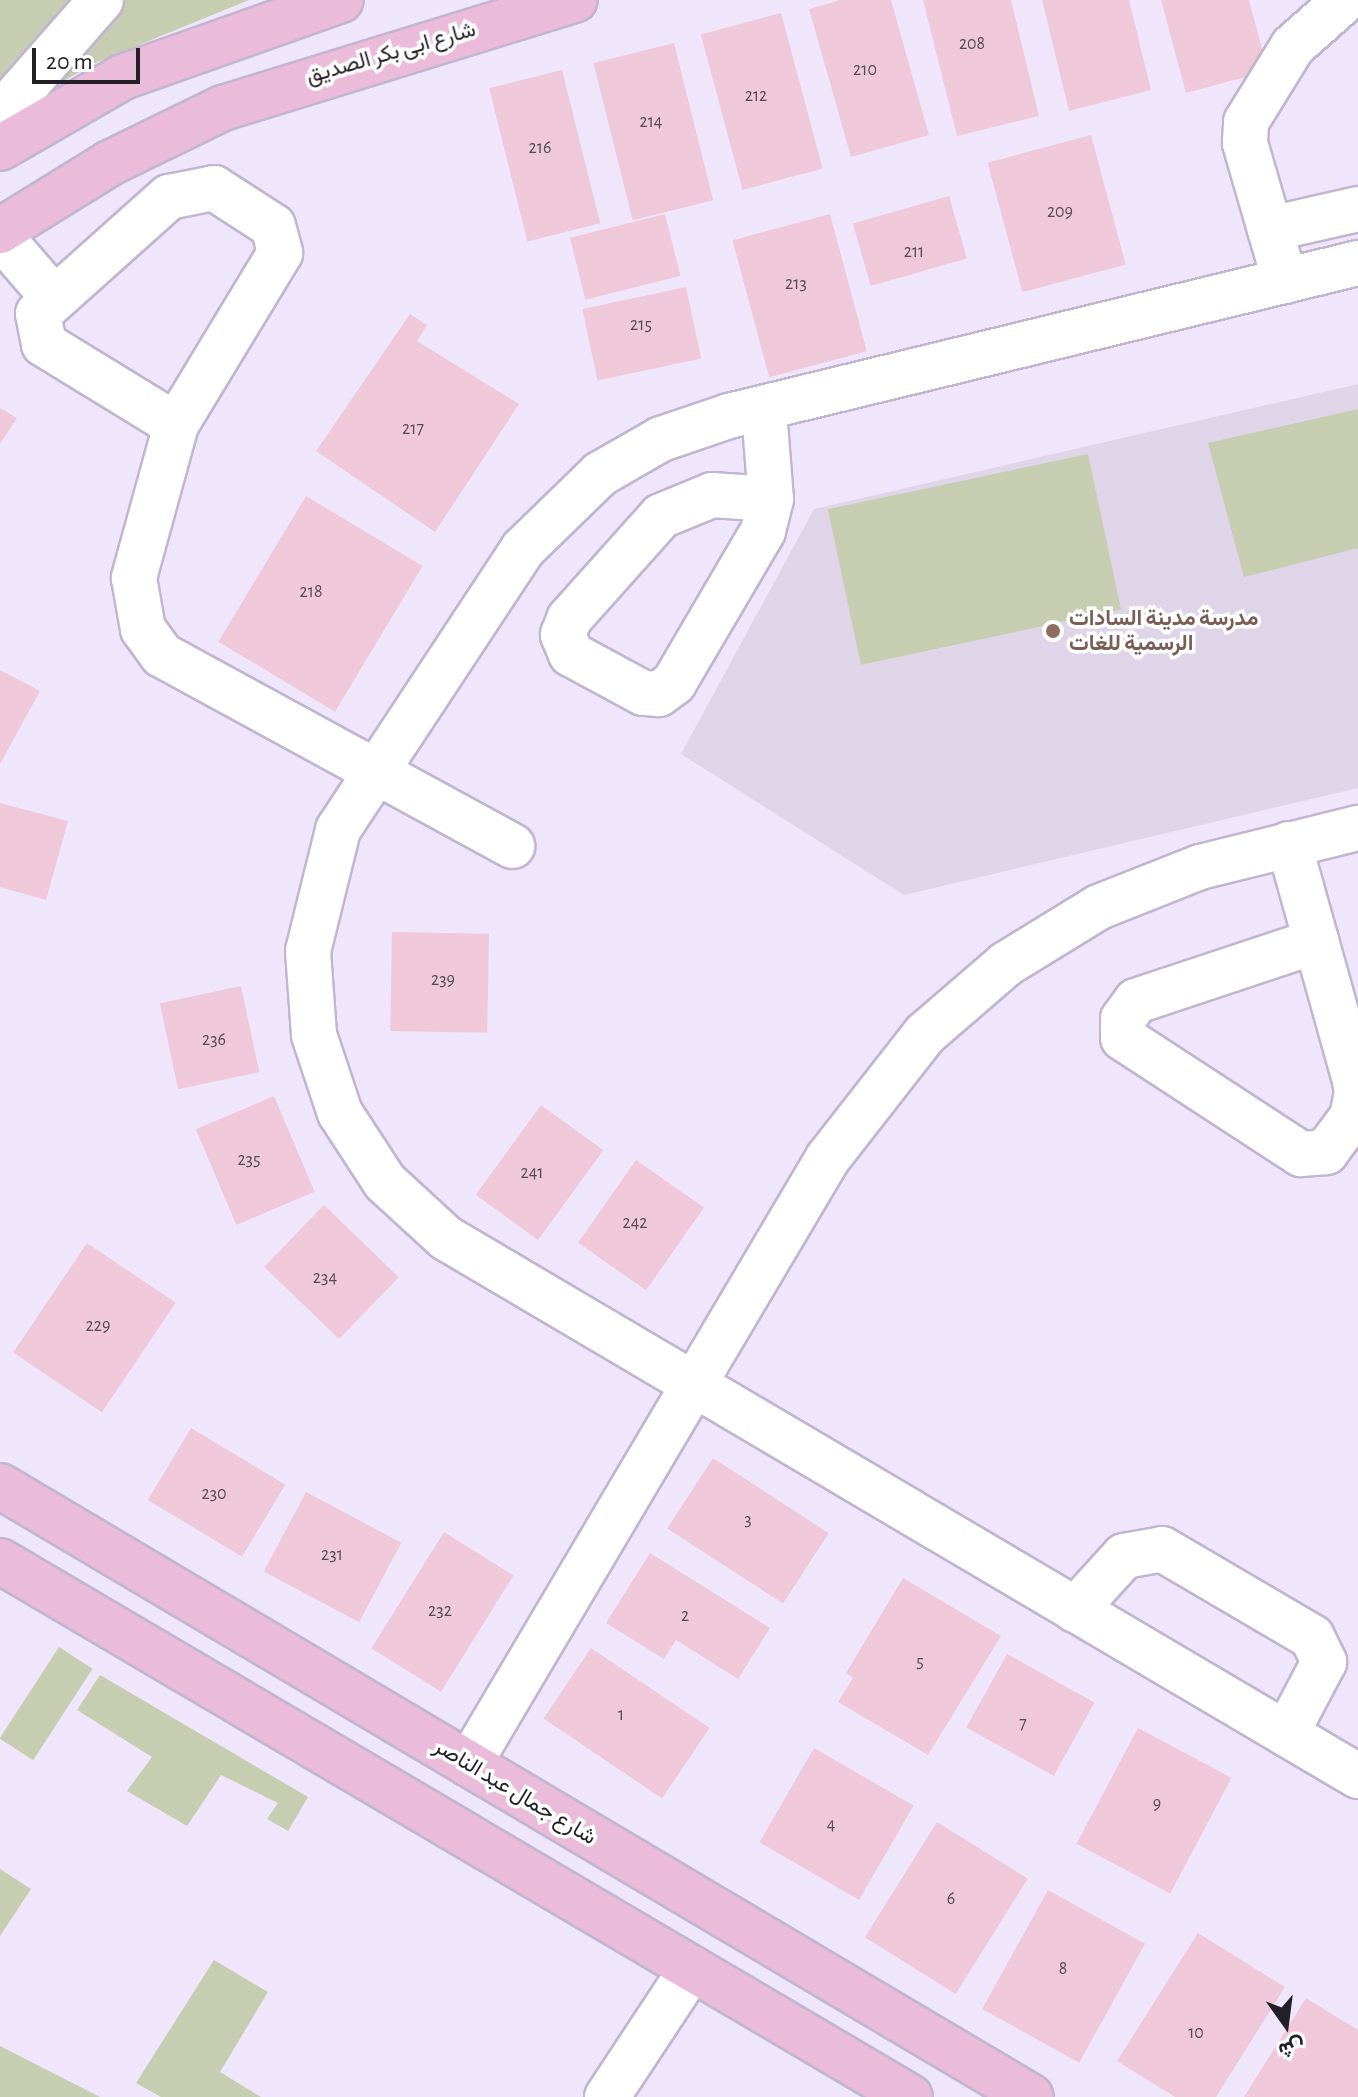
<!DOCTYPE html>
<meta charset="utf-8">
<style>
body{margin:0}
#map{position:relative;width:1358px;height:2097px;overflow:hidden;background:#f0e6fb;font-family:"Alegreya Sans",Vazirmatn,sans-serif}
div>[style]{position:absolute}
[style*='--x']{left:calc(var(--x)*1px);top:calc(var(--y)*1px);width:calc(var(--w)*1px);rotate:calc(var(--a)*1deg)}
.education>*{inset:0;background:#e0d4e8}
.green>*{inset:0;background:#c6cdb1;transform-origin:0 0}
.building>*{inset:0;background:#efc9da;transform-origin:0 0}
.roads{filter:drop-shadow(2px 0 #c1b5cf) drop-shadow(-2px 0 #c1b5cf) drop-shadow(0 2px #c1b5cf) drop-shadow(0 -2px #c1b5cf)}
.minor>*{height:44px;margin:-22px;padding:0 22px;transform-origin:22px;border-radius:22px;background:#fff}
.major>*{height:44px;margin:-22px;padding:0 22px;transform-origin:22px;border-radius:22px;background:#ebbcda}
.dots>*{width:22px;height:22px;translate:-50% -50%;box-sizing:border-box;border:4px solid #fff;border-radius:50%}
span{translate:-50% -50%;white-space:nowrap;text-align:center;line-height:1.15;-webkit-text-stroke:7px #fff;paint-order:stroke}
.number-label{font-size:18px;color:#564a54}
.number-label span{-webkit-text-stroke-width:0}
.street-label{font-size:22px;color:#231f28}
.education-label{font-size:22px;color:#785e54;font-weight:700}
.left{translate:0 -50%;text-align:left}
.north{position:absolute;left:1246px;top:1985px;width:80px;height:80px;-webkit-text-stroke:6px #fff;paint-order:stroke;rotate:166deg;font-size:22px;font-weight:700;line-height:32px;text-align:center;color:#231f28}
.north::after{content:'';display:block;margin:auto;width:28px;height:36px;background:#231f28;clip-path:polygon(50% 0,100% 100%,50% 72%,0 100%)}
.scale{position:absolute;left:32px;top:48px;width:108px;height:36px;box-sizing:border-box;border:4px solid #231f28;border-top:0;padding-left:10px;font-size:24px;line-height:28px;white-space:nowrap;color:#231f28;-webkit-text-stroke:6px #fff;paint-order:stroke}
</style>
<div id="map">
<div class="education">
<i style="clip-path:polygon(1358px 384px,1358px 788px,904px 895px,681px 754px,814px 509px)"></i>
</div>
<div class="green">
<i style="clip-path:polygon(0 0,249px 0,95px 63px,0 118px)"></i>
<i style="clip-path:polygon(1358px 409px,1358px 548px,1244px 577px,1208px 443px)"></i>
<i style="left:1088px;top:454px;width:159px;height:266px;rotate:78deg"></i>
<i style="left:59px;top:1647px;width:40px;height:109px;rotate:33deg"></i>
<i style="clip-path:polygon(100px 1675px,308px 1797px,288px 1831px,267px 1819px,278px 1803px,221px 1775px,187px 1826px,127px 1791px,152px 1757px,77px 1710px)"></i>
<i style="clip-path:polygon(0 1869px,31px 1889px,0 1936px)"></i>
<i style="clip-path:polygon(214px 1960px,268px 1992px,220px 2072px,261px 2097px,161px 2097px,136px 2083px)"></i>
<i style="clip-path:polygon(0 2046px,100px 2097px,0 2097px)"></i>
</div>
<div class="building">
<i style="clip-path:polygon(840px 0,891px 0,929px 135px,851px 157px,809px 9px)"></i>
<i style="clip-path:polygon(923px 0,1011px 0,1039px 116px,957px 136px)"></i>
<i style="clip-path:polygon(1042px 0,1129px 0,1151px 90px,1069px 111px)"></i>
<i style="clip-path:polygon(1161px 0,1249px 0,1268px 71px,1186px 93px)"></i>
<i style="left:781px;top:13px;width:161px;height:83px;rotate:75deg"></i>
<i style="left:674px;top:43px;width:162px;height:83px;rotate:76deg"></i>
<i style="left:562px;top:70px;width:158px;height:75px;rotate:76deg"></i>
<i style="left:1091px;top:135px;width:134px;height:107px;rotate:75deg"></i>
<i style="left:949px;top:196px;width:65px;height:100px;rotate:74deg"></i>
<i style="left:665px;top:214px;width:64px;height:98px;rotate:76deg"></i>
<i style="left:830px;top:214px;width:142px;height:101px;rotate:75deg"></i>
<i style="left:686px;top:287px;width:73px;height:106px;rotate:78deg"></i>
<i style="clip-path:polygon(410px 314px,427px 325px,417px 341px,519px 404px,435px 532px,316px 451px)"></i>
<i style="clip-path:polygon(0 408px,17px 418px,0 444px)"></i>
<i style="left:306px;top:496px;width:136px;height:170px;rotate:31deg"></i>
<i style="clip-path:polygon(0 670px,40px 691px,0 764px)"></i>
<i style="clip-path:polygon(0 803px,68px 821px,46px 900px,0 887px)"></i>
<i style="left:392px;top:932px;width:97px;height:99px;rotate:1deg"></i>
<i style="left:241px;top:986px;width:88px;height:83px;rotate:78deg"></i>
<i style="left:274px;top:1096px;width:104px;height:85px;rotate:67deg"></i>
<i style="left:541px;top:1105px;width:77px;height:111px;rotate:36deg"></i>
<i style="left:636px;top:1160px;width:83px;height:101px;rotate:35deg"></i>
<i style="left:324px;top:1205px;width:104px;height:86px;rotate:44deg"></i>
<i style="left:87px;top:1243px;width:107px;height:132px;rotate:34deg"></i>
<i style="left:191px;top:1428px;width:110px;height:84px;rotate:31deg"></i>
<i style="left:713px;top:1458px;width:138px;height:84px;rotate:33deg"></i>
<i style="left:306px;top:1492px;width:108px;height:90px;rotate:28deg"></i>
<i style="left:444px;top:1532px;width:82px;height:137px;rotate:32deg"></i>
<i style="clip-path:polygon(650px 1553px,770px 1628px,738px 1679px,676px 1640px,664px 1659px,606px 1623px)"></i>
<i style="clip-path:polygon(903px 1578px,1001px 1636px,928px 1755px,838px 1702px,853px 1678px,846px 1673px)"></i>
<i style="left:591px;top:1648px;width:143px;height:85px;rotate:34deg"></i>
<i style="left:1007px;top:1654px;width:100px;height:84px;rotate:29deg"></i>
<i style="left:1138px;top:1728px;width:106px;height:131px;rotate:28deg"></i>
<i style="left:814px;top:1748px;width:115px;height:109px;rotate:30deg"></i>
<i style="left:937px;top:1822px;width:107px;height:136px;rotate:32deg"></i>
<i style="left:1048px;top:1890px;width:111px;height:136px;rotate:29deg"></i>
<i style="clip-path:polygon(1198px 1933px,1285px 1987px,1216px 2097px,1175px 2097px,1117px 2061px)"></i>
<i style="clip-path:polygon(1306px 1998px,1358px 2030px,1358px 2097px,1244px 2097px)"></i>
</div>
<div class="roads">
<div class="minor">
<i style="--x:0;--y:115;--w:153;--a:-48.7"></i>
<i style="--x:1270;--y:229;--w:90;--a:-12.8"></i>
<i style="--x:0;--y:236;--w:79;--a:49.1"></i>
<i style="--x:1358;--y:263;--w:647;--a:166.33"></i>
<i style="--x:729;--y:416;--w:72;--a:161.3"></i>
<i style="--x:661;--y:439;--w:70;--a:150.2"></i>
<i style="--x:600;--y:474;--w:107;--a:135.8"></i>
<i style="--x:523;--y:549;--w:336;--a:123.4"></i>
<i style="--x:338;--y:830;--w:125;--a:103.9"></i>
<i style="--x:308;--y:951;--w:84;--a:85.9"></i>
<i style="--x:314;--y:1035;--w:82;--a:71.6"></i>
<i style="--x:340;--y:1113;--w:82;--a:56.9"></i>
<i style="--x:385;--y:1182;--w:83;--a:42.6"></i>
<i style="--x:446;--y:1238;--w:1059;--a:30.54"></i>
<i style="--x:1285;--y:281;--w:144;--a:-106.2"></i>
<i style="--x:1245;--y:143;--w:21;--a:-87"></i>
<i style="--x:1246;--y:122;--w:89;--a:-58.3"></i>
<i style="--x:1293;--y:46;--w:69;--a:-41.5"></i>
<i style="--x:764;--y:411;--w:88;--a:85.5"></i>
<i style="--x:771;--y:499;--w:33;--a:104"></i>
<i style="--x:763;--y:531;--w:176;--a:120.4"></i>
<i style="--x:674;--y:683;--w:19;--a:144"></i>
<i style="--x:659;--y:694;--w:16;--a:-176"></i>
<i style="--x:643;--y:693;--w:82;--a:-151.6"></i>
<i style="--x:571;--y:654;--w:21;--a:-113"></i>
<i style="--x:563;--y:635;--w:17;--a:-69"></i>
<i style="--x:569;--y:619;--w:138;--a:-48.2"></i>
<i style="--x:661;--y:516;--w:55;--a:-22.4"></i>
<i style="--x:712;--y:495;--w:59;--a:3.9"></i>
<i style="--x:176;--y:425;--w:155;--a:-148.5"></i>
<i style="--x:44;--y:344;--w:31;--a:-101"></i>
<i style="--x:38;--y:314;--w:176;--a:-41.8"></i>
<i style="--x:169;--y:197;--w:46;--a:-11.3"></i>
<i style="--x:214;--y:188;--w:70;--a:32.8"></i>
<i style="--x:273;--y:226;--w:28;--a:75"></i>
<i style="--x:280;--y:253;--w:201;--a:121.2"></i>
<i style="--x:176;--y:425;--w:159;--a:105.4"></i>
<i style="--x:134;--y:578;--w:52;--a:80"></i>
<i style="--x:143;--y:629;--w:32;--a:54"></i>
<i style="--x:162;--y:655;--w:399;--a:28.6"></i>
<i style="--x:1289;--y:844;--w:245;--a:74.4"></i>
<i style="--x:1355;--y:1080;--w:12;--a:81"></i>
<i style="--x:1357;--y:1092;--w:25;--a:101"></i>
<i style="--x:1352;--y:1117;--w:44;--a:126.6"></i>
<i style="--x:1326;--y:1152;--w:25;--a:175"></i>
<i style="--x:1301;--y:1154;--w:212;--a:-146.9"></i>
<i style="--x:1123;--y:1038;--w:19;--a:-90"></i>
<i style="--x:1123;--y:1019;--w:22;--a:-54"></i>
<i style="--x:1136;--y:1001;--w:190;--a:-18.4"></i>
<i style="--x:1075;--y:1610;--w:73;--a:-47.8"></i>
<i style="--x:1124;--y:1556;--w:39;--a:-10"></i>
<i style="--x:1162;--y:1549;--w:174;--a:30.4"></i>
<i style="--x:1312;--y:1637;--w:28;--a:64"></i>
<i style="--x:1324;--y:1662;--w:81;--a:117.8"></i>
<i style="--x:469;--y:1764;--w:704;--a:-59.36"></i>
<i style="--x:828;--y:1158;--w:157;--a:-52"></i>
<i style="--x:925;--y:1034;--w:107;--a:-40.8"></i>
<i style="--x:1006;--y:964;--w:109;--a:-31.5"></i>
<i style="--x:1099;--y:907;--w:109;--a:-21.6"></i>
<i style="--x:1200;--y:867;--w:163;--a:-13.9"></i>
<i style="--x:607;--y:2097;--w:154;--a:-56.6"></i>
</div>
<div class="major">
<i style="--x:0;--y:148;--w:142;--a:-30"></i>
<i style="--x:123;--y:77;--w:231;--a:-19.5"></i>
<i style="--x:0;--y:231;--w:129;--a:-31.7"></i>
<i style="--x:110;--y:163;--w:126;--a:-26"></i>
<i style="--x:223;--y:108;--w:368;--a:-17.1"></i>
<i style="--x:0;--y:1486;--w:1198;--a:30.65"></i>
<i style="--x:0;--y:1561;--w:1056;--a:30.5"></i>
</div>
</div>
<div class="dots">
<i style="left:1053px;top:631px;background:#8d6e63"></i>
</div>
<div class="number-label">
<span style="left:972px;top:44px">208</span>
<span style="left:865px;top:70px">210</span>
<span style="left:756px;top:96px">212</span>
<span style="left:651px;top:122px">214</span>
<span style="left:540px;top:148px">216</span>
<span style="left:1060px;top:212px">209</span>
<span style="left:914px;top:252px">211</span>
<span style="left:796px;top:284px">213</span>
<span style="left:641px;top:325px">215</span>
<span style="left:413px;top:429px">217</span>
<span style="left:311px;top:592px">218</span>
<span style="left:443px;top:980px">239</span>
<span style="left:214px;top:1040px">236</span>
<span style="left:249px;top:1160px">235</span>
<span style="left:532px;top:1173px">241</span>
<span style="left:635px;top:1223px">242</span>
<span style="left:325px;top:1278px">234</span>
<span style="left:98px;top:1326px">229</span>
<span style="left:214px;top:1494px">230</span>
<span style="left:748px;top:1520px">3</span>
<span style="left:332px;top:1555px">231</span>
<span style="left:440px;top:1611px">232</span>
<span style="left:685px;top:1616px">2</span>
<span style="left:920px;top:1662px">5</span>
<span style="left:621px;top:1715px">1</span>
<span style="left:1023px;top:1724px">7</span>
<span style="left:1157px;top:1804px">9</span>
<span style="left:831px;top:1825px">4</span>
<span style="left:951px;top:1899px">6</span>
<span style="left:1063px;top:1969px">8</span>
<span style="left:1196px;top:2033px">10</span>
</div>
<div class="street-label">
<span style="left:391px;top:53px;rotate:-16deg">شارع ابى بكر الصديق</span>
<span style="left:515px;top:1792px;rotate:31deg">شارع جمال عبد الناصر</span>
</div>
<div class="education-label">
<span class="left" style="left:1069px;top:631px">مدرسة مدينة السادات<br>الرسمية للغات</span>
</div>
<div class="north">ش</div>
<div class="scale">20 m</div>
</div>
